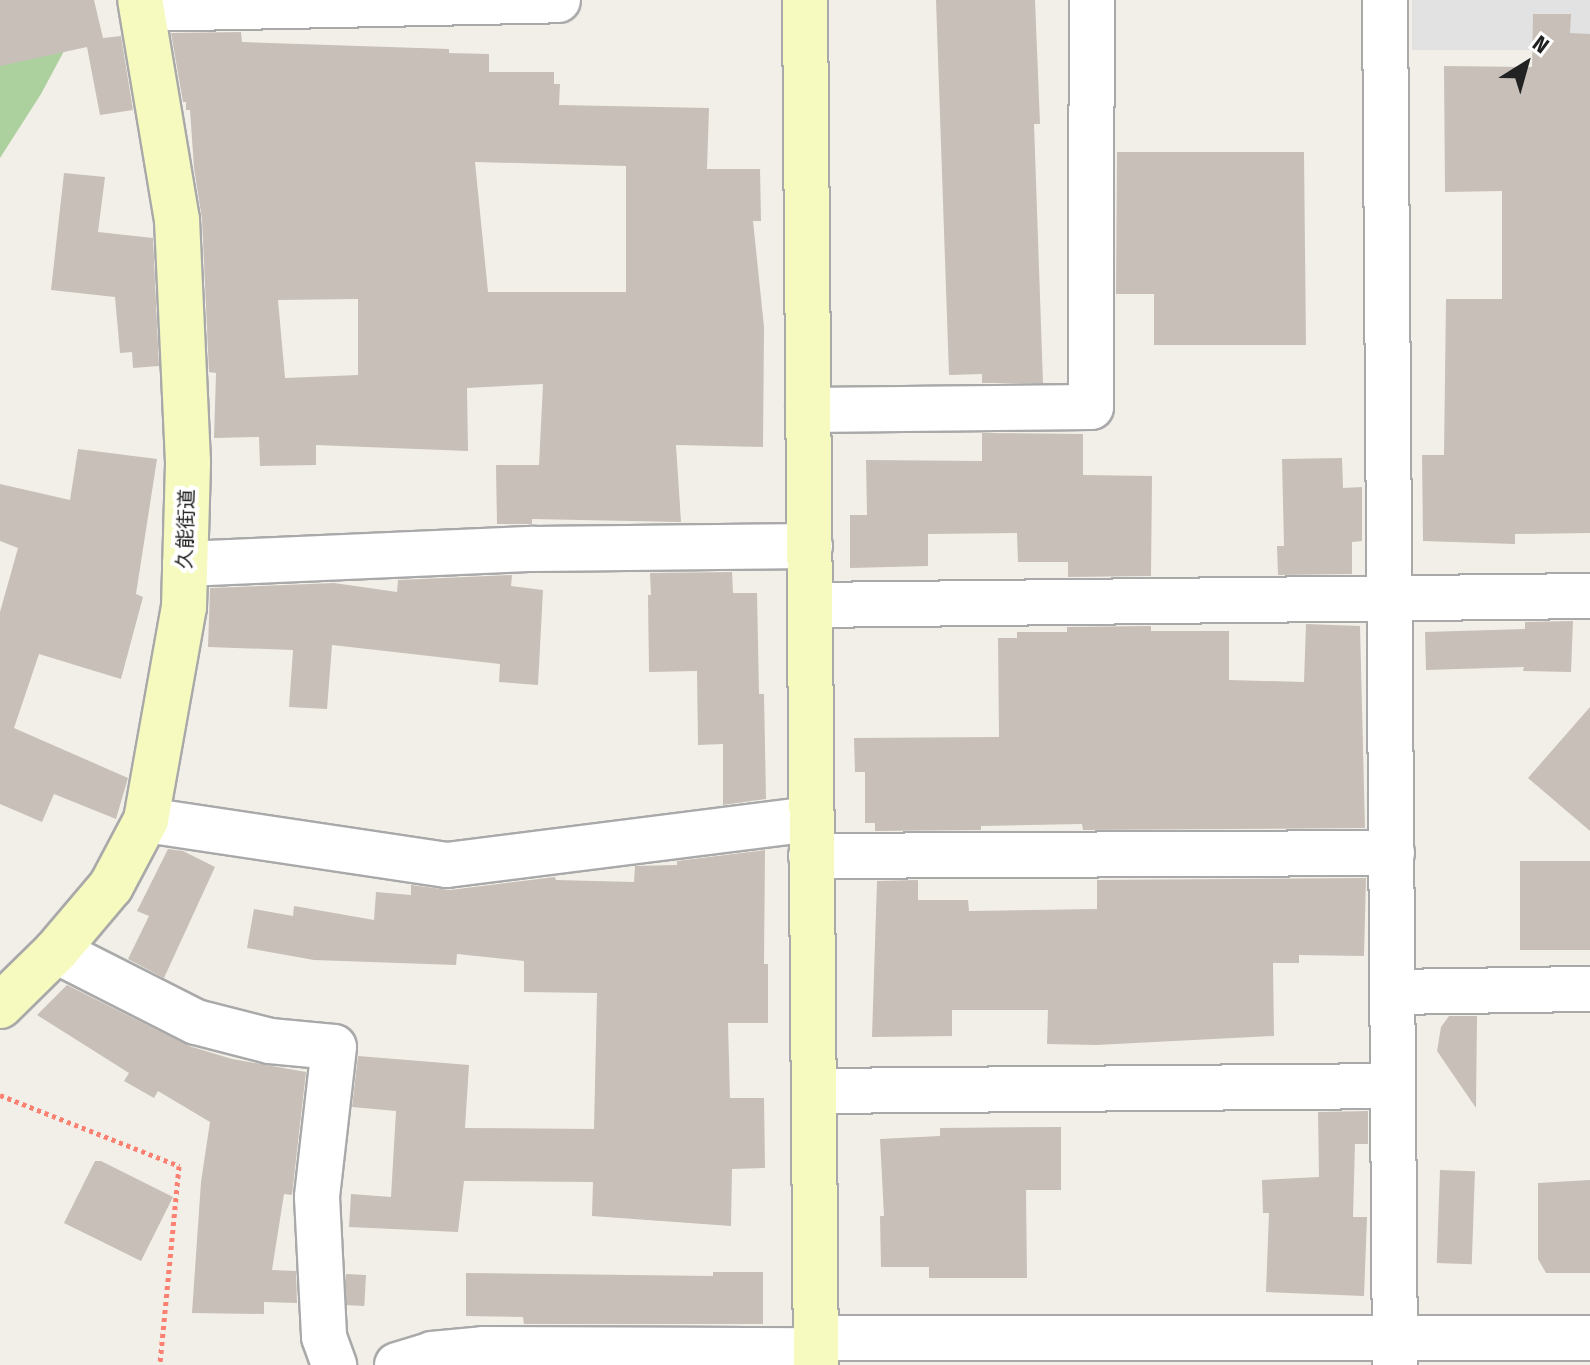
<!DOCTYPE html>
<meta charset="utf-8">
<style>
body{margin:0}
#map{position:relative;width:1590px;height:1365px;overflow:hidden;background:#f2efe9;font-family:"Fira Sans Condensed","Noto Sans JP",sans-serif}
div>[style]{position:absolute}
[style*='--x']{left:calc(var(--x)*1px);top:calc(var(--y)*1px);width:calc(var(--w)*1px);rotate:calc(var(--a)*1deg)}
.forest>*{inset:0;background:#add19e}
.parking>*{inset:0;background:#e2e2e2;transform-origin:0 0}
.building>*{inset:0;background:#c7bfb8;transform-origin:0 0}
.path>*{height:5px;margin-top:-2.5px;transform-origin:0;background:repeating-linear-gradient(90deg,#fa8072 0 4px,transparent 0 8px)}
.roads{filter:drop-shadow(2px 0 #a9a9a9) drop-shadow(-2px 0 #a9a9a9) drop-shadow(0 2px #a9a9a9) drop-shadow(0 -2px #a9a9a9)}
.street>*{height:44px;margin:-22px;padding:0 22px;transform-origin:22px;border-radius:22px;background:#fff}
.secondary>*{height:44px;margin:-22px;padding:0 22px;transform-origin:22px;border-radius:22px;background:#f7fabf}
span{translate:-50% -50%;white-space:nowrap;text-align:center;line-height:1.15;-webkit-text-stroke:8px #fff;paint-order:stroke}
.street-label{font-size:20px;color:#222}
.north{position:absolute;left:1486px;top:24px;width:80px;height:80px;-webkit-text-stroke:6px #fff;paint-order:stroke;rotate:37deg;font-size:22px;font-weight:700;line-height:32px;text-align:center;color:#222}
.north::after{content:'';display:block;margin:auto;width:28px;height:36px;background:#222;clip-path:polygon(50% 0,100% 100%,50% 72%,0 100%)}
</style>
<div id="map">
<div class="forest">
<i style="clip-path:polygon(0 0,78px 25px,41px 94px,0 158px)"></i>
</div>
<div class="parking">
<i style="left:1412px;top:0;width:178px;height:50px"></i>
</div>
<div class="building">
<i style="clip-path:polygon(0 0,94px 0,103px 38px,121px 36px,133px 110px,100px 115px,87px 47px,0 66px)"></i>
<i style="clip-path:polygon(936px 0,1035px 0,1040px 124px,1034px 124px,1043px 383px,982px 383px,982px 374px,949px 375px)"></i>
<i style="clip-path:polygon(1533px 14px,1571px 14px,1570px 33px,1590px 34px,1590px 533px,1515px 534px,1515px 544px,1423px 541px,1422px 455px,1444px 455px,1446px 299px,1502px 299px,1502px 191px,1445px 192px,1444px 66px,1532px 67px)"></i>
<i style="clip-path:polygon(evenodd,241px 32px,242px 42px,449px 49px,449px 53px,489px 54px,489px 72px,554px 72px,554px 84px,560px 84px,559px 105px,709px 108px,707px 169px,760px 169px,761px 221px,753px 221px,764px 327px,763px 447px,676px 445px,681px 522px,532px 519px,532px 524px,497px 524px,496px 465px,539px 465px,543px 384px,467px 388px,468px 451px,316px 445px,316px 465px,260px 466px,259px 437px,214px 438px,216px 373px,209px 372px,202px 219px,194px 168px,190px 110px,186px 110px,186px 102px,183px 102px,171px 33px,241px 32px,475px 162px,626px 166px,626px 292px,488px 292px,475px 162px,241px 32px,358px 299px,358px 375px,285px 378px,278px 300px,358px 299px)"></i>
<i style="clip-path:polygon(1117px 152px,1304px 152px,1306px 345px,1154px 345px,1154px 294px,1116px 294px)"></i>
<i style="clip-path:polygon(64px 173px,105px 177px,98px 232px,153px 238px,159px 366px,133px 368px,132px 352px,120px 353px,115px 297px,51px 290px)"></i>
<i style="clip-path:polygon(982px 433px,1083px 434px,1083px 475px,1152px 476px,1151px 576px,1068px 577px,1068px 562px,1018px 562px,1017px 533px,928px 534px,928px 566px,850px 568px,850px 515px,867px 515px,866px 460px,982px 461px)"></i>
<i style="clip-path:polygon(78px 449px,157px 459px,136px 594px,143px 597px,121px 679px,39px 654px,14px 728px,128px 778px,116px 819px,54px 794px,42px 822px,0 804px,0 612px,18px 548px,0 541px,0 484px,70px 500px)"></i>
<i style="clip-path:polygon(1342px 458px,1343px 488px,1362px 487px,1362px 541px,1352px 542px,1352px 574px,1278px 575px,1277px 546px,1284px 546px,1282px 459px)"></i>
<i style="clip-path:polygon(732px 572px,733px 593px,757px 593px,759px 694px,764px 694px,766px 799px,723px 805px,723px 744px,698px 745px,697px 671px,649px 672px,648px 595px,651px 595px,650px 573px)"></i>
<i style="clip-path:polygon(512px 575px,511px 586px,543px 590px,538px 685px,499px 682px,500px 664px,332px 645px,327px 709px,289px 707px,293px 650px,208px 647px,210px 588px,334px 583px,397px 592px,398px 580px)"></i>
<i style="clip-path:polygon(1573px 621px,1571px 672px,1523px 671px,1524px 667px,1426px 670px,1425px 632px,1525px 629px,1525px 622px)"></i>
<i style="clip-path:polygon(1306px 624px,1360px 626px,1365px 828px,1083px 830px,1082px 824px,981px 826px,981px 830px,875px 831px,875px 823px,865px 823px,865px 772px,855px 772px,854px 738px,999px 737px,998px 638px,1017px 638px,1017px 632px,1067px 632px,1067px 627px,1151px 626px,1151px 631px,1229px 631px,1229px 680px,1304px 682px)"></i>
<i style="clip-path:polygon(1590px 707px,1590px 831px,1528px 778px)"></i>
<i style="clip-path:polygon(168px 849px,183px 851px,215px 867px,164px 978px,128px 959px,149px 916px,137px 911px)"></i>
<i style="clip-path:polygon(765px 850px,764px 964px,768px 964px,768px 1023px,728px 1023px,730px 1098px,764px 1098px,765px 1168px,732px 1169px,731px 1226px,592px 1216px,593px 1182px,464px 1181px,458px 1232px,349px 1227px,351px 1194px,391px 1197px,396px 1111px,352px 1107px,358px 1056px,469px 1065px,465px 1128px,594px 1129px,597px 993px,524px 992px,524px 961px,457px 954px,456px 965px,314px 960px,247px 948px,254px 909px,293px 916px,294px 906px,374px 920px,376px 892px,411px 895px,411px 885px,450px 890px,555px 877px,556px 880px,634px 882px,635px 866px,677px 865px,677px 861px)"></i>
<i style="left:1590px;top:861px;width:89px;height:70px;rotate:90deg"></i>
<i style="clip-path:polygon(1366px 878px,1364px 956px,1299px 955px,1299px 963px,1273px 963px,1274px 1036px,1096px 1045px,1047px 1044px,1048px 1010px,952px 1010px,952px 1036px,872px 1037px,877px 881px,918px 880px,918px 900px,968px 900px,969px 911px,1097px 909px,1097px 880px)"></i>
<i style="clip-path:polygon(67px 985px,189px 1046px,232px 1059px,306px 1072px,292px 1195px,284px 1194px,272px 1270px,296px 1271px,297px 1303px,264px 1302px,264px 1314px,192px 1313px,201px 1182px,210px 1122px,158px 1091px,154px 1098px,124px 1081px,129px 1073px,37px 1015px)"></i>
<i style="clip-path:polygon(1449px 1016px,1477px 1016px,1476px 1108px,1437px 1051px,1441px 1027px)"></i>
<i style="clip-path:polygon(1368px 1111px,1368px 1144px,1355px 1144px,1353px 1217px,1367px 1217px,1364px 1296px,1266px 1292px,1269px 1213px,1263px 1213px,1262px 1180px,1319px 1177px,1318px 1112px)"></i>
<i style="clip-path:polygon(1061px 1127px,1061px 1190px,1026px 1190px,1027px 1278px,929px 1278px,929px 1267px,881px 1267px,880px 1216px,884px 1216px,880px 1139px,940px 1136px,940px 1128px)"></i>
<i style="clip-path:polygon(95px 1161px,101px 1161px,173px 1197px,141px 1261px,64px 1223px)"></i>
<i style="left:1440px;top:1170px;width:35px;height:93px;rotate:2deg"></i>
<i style="clip-path:polygon(1590px 1180px,1590px 1273px,1546px 1273px,1538px 1259px,1538px 1183px)"></i>
<i style="clip-path:polygon(713px 1272px,763px 1272px,763px 1324px,524px 1324px,523px 1317px,466px 1316px,466px 1273px,713px 1276px)"></i>
<i style="left:346px;top:1274px;width:20px;height:31px;rotate:3deg"></i>
</div>
<div class="path">
<i style="--x:0;--y:1095;--w:193;--a:21.6"></i>
<i style="--x:179;--y:1166;--w:200;--a:95.5"></i>
</div>
<div class="roads">
<div class="street">
<i style="--x:1385;--y:0;--w:1365;--a:89.58"></i>
<i style="--x:142;--y:9;--w:416;--a:-1.2"></i>
<i style="--x:808;--y:410;--w:283;--a:-0.6"></i>
<i style="--x:1091;--y:407;--w:407;--a:-89.9"></i>
<i style="--x:185;--y:564;--w:349;--a:-2.5"></i>
<i style="--x:534;--y:549;--w:276;--a:-0.6"></i>
<i style="--x:810;--y:605;--w:780;--a:-0.66"></i>
<i style="--x:146;--y:820;--w:304;--a:8.5"></i>
<i style="--x:447;--y:865;--w:366;--a:-7.2"></i>
<i style="--x:811;--y:856;--w:581;--a:-0.3"></i>
<i style="--x:56;--y:951;--w:157;--a:26.9"></i>
<i style="--x:196;--y:1022;--w:76;--a:14.4"></i>
<i style="--x:270;--y:1041;--w:64;--a:5.4"></i>
<i style="--x:334;--y:1047;--w:151;--a:96.5"></i>
<i style="--x:317;--y:1197;--w:140;--a:87.1"></i>
<i style="--x:324;--y:1337;--w:30;--a:70"></i>
<i style="--x:1393;--y:992;--w:197;--a:-0.9"></i>
<i style="--x:814;--y:1091;--w:579;--a:-0.49"></i>
<i style="--x:817;--y:1338;--w:773;--a:0"></i>
<i style="--x:397;--y:1365;--w:37;--a:-17"></i>
<i style="--x:432;--y:1354;--w:51;--a:-5.6"></i>
<i style="--x:483;--y:1349;--w:333;--a:0.2"></i>
</div>
<div class="secondary">
<i style="--x:805;--y:0;--w:1365;--a:89.54"></i>
<i style="--x:0;--y:1006;--w:78;--a:-44.5"></i>
<i style="--x:56;--y:951;--w:85;--a:-49.8"></i>
<i style="--x:111;--y:886;--w:75;--a:-62.1"></i>
<i style="--x:146;--y:820;--w:216;--a:-79.9"></i>
<i style="--x:184;--y:607;--w:145;--a:-88.4"></i>
<i style="--x:188;--y:462;--w:242;--a:-92.6"></i>
<i style="--x:177;--y:220;--w:223;--a:-99.5"></i>
</div>
</div>
<div class="street-label">
<span style="left:186px;top:529px;rotate:-88deg">久能街道</span>
</div>
<div class="north">N</div>
</div>
